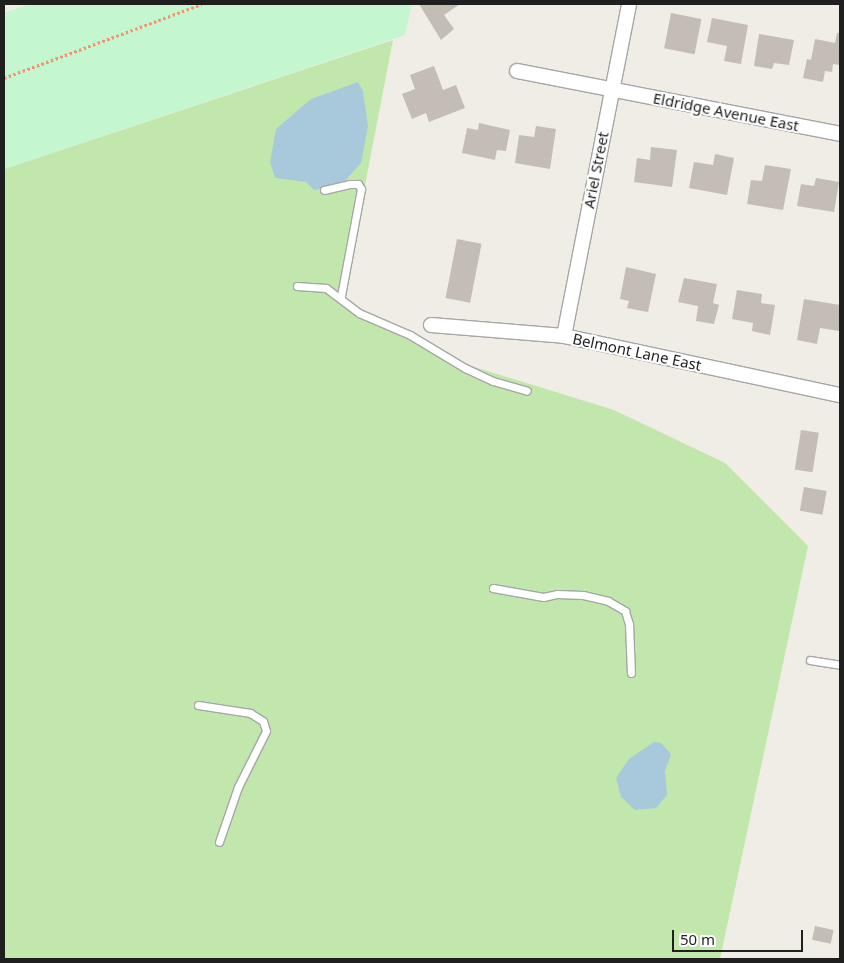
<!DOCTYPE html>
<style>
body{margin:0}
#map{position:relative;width:844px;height:963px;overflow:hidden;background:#efede5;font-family:"Noto Sans",sans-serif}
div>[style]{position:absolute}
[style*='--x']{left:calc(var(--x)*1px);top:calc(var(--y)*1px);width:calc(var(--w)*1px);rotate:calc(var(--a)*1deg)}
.grass>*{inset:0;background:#c2e7ad}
.park>*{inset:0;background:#c4f7cf}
.water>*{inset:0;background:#a7c9db}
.building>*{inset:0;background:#c4bdb5;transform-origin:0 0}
.path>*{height:3px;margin-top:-1.5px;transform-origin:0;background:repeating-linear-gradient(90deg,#f59071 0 2.5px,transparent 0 5px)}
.roads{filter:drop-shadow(1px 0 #a6a6a6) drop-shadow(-1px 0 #a6a6a6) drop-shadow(0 1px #a6a6a6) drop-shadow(0 -1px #a6a6a6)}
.service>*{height:7px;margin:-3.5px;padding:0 3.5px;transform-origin:3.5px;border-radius:3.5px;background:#fff}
.minor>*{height:14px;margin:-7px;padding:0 7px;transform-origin:7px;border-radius:7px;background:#fff}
span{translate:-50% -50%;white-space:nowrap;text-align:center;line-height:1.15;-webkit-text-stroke:4px #fff;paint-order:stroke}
.street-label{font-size:15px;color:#1f1f1f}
.frame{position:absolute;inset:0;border:5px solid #1f1f1f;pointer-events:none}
.scale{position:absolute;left:672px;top:930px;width:131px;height:22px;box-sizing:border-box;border:2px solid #1f1f1f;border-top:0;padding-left:6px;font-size:15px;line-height:18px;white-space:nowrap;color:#1f1f1f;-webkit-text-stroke:4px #fff;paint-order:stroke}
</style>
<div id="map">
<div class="grass">
<i style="clip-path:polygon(393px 40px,343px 299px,468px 365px,614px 410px,725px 463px,808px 546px,720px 959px,4px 959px,4px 169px)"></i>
</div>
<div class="park">
<i style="clip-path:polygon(30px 4px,412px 4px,405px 35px,4px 169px,4px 13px)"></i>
</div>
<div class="water">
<i style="clip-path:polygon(358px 82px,363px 91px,368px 126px,361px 163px,343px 183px,314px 190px,306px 182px,275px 178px,270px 162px,276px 129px,311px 99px)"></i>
<i style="clip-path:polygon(654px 742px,661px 743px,671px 754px,665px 771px,667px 795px,656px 808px,635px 810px,621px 797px,616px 778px,629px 759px)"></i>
</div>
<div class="building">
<i style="clip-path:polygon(419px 4px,460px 4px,444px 15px,454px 29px,441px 40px)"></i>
<i style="left:671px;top:13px;width:31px;height:36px;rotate:11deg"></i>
<i style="clip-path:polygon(712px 18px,748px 25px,741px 64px,724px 61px,727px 46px,707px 42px)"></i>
<i style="clip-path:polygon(837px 33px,840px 33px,840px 65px,833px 64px,832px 72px,825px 71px,823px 82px,803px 78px,807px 59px,811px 60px,815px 39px,835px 43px)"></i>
<i style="clip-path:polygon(759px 34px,794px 40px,789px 65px,774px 63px,772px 69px,754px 66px)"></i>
<i style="clip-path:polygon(434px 66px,443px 90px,456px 85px,465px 108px,429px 122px,426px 113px,412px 119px,402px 94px,415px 89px,410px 75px)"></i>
<i style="clip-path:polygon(479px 123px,510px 130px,506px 151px,497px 150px,495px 160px,462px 153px,467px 128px,478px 130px)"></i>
<i style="clip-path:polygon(536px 126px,556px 129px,550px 169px,515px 163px,519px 135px,534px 137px)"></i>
<i style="clip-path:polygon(651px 147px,677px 150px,672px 187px,634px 182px,637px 158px,650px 160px)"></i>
<i style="clip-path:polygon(715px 154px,734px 158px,727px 195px,689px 188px,694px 162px,713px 165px)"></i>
<i style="clip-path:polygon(765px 165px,791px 169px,783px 210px,747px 204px,751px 180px,762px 181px)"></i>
<i style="clip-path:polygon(816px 178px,839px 182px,834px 212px,797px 206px,801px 184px,814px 186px)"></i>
<i style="left:457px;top:239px;width:25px;height:60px;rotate:11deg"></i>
<i style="clip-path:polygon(626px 267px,656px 274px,648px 312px,627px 308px,629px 301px,620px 299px)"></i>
<i style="clip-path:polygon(684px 278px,717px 284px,713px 303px,719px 305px,714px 324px,696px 321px,698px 306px,678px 302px)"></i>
<i style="clip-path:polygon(737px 290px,762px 294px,761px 303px,775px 305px,770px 335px,752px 331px,753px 323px,732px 319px)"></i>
<i style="clip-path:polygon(804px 299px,840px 305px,839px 331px,820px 328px,817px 344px,797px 340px)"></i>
<i style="left:801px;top:430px;width:18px;height:40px;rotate:9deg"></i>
<i style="left:804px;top:487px;width:23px;height:24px;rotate:10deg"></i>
<i style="left:815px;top:926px;width:19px;height:14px;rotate:12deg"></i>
</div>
<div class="path">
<i style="--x:4;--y:78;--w:211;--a:-20.5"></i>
</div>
<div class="roads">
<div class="service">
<i style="--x:324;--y:190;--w:26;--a:-13"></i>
<i style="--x:349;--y:184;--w:9;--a:0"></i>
<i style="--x:358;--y:184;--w:6;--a:59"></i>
<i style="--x:361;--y:189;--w:109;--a:100.6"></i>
<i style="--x:297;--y:286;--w:29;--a:4"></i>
<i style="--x:326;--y:288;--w:41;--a:37.1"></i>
<i style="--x:359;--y:313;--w:56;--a:23.3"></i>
<i style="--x:410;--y:335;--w:64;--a:31"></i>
<i style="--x:465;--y:368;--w:31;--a:25"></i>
<i style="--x:493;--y:381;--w:35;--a:16"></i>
<i style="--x:493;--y:588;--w:51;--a:10.2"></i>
<i style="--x:543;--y:597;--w:14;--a:-12"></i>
<i style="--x:557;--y:594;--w:26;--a:2"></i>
<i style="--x:583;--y:595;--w:26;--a:13"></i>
<i style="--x:608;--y:601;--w:20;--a:30"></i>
<i style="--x:625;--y:611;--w:14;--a:73"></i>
<i style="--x:629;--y:624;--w:49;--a:87.7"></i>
<i style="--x:810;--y:660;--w:30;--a:9"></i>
<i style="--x:198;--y:705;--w:53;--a:8.7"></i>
<i style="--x:250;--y:713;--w:15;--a:32"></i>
<i style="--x:263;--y:721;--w:10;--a:73"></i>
<i style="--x:266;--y:731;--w:63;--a:116.6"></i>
<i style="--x:238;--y:787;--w:58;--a:109.1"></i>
</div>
<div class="minor">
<i style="--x:517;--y:71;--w:329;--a:11"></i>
<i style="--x:431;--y:325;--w:133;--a:4.7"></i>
<i style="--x:564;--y:336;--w:282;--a:12.1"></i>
<i style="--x:564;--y:336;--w:338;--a:-78.9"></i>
</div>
</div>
<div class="street-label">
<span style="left:726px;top:112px;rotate:11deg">Eldridge Avenue East</span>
<span style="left:596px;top:170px;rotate:-79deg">Ariel Street</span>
<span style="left:637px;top:352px;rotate:12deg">Belmont Lane East</span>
</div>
<div class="frame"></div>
<div class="scale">50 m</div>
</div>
